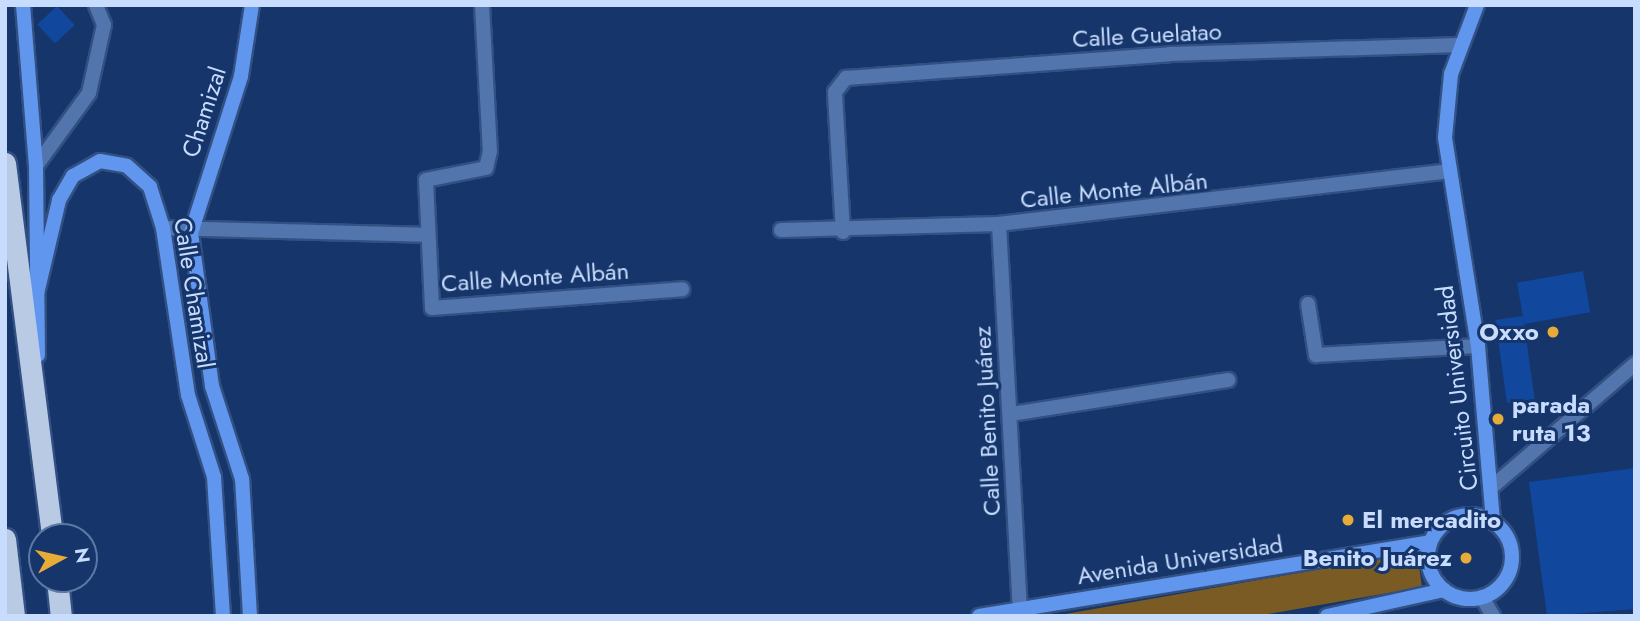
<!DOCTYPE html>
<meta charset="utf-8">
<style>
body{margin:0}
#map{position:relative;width:1640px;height:621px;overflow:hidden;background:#15356b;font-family:Jost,sans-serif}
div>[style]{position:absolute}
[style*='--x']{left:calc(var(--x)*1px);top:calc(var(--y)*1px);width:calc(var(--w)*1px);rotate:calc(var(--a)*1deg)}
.green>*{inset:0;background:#7a5b23}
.building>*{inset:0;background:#11479d;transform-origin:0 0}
.roads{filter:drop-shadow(2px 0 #325082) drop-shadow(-2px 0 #325082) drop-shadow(0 2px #325082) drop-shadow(0 -2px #325082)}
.lane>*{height:14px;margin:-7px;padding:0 7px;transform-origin:7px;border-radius:7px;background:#5375ad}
.street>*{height:14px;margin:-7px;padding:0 7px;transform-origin:7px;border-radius:7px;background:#5375ad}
.secondary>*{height:14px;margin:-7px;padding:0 7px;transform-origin:7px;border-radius:7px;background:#6196ee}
.secondary>.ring{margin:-7px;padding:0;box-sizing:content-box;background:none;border:14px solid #6196ee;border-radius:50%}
.highway>*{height:21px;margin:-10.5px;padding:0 10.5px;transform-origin:10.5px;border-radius:10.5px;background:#b9cae5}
.dots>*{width:19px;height:19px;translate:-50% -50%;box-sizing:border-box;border:4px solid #15356b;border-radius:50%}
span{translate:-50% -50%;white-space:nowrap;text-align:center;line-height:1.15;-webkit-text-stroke:6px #15356b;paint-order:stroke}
.street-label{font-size:24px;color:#c8dcfd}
.poi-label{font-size:24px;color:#c8dcfd;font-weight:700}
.right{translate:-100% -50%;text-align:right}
.left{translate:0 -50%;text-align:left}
.frame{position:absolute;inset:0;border:7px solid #c8dcfd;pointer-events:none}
.north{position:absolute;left:28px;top:523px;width:70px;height:70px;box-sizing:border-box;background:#15356b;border:2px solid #5d78a5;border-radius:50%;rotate:82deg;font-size:19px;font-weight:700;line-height:28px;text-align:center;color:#c8dcfd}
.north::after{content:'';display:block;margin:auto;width:24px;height:32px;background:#e7ac37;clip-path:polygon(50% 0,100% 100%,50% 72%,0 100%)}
</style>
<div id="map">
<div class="green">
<i style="clip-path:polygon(1417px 552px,1422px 587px,1257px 616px,1054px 616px)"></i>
</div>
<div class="building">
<i style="left:57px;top:6px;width:26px;height:27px;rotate:47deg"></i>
<i style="left:1583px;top:271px;width:42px;height:67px;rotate:80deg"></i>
<i style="left:1523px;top:316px;width:84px;height:28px;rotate:82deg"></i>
<i style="clip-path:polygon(1635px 468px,1635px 609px,1547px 616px,1529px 482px)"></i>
</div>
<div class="roads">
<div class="lane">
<i style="--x:36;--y:166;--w:90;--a:-54"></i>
<i style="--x:89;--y:93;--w:70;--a:-77.6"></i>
<i style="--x:104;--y:25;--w:22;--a:-112"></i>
<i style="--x:1308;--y:304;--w:52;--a:81.1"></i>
<i style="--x:1316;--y:355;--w:162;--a:-3.2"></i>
</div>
<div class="street">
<i style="--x:482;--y:5;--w:146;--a:86.9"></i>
<i style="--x:490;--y:151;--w:17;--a:103"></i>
<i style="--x:486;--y:168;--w:61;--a:168.7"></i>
<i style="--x:426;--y:180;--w:128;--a:87.3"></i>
<i style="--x:432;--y:308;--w:251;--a:-4.3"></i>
<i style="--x:999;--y:224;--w:393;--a:86.9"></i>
<i style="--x:163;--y:228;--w:263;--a:1.5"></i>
<i style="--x:781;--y:230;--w:218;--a:-1.6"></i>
<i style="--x:999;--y:224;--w:454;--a:-6.7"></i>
<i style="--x:843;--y:232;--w:140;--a:-93.3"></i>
<i style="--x:835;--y:92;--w:18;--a:-52"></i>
<i style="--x:846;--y:78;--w:325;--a:-4.2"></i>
<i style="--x:1170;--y:54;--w:290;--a:-1.8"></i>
<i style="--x:1011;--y:414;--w:220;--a:-8.9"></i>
<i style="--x:1492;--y:487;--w:189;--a:-40.7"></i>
<i style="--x:1482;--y:597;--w:22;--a:60"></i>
</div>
<div class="secondary">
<i style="--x:23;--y:5;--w:162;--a:85.4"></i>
<i style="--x:36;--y:166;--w:189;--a:89.4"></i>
<i style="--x:1477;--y:5;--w:74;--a:110.6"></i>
<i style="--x:1451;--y:74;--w:64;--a:95.4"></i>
<i style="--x:1445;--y:138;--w:211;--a:81"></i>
<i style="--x:1478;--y:346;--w:177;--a:85.1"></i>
<i style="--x:37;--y:294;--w:97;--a:-76.8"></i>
<i style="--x:59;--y:200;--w:28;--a:-60"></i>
<i style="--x:73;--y:176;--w:31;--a:-29"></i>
<i style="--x:100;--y:161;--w:27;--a:10"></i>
<i style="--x:127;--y:166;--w:31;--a:42"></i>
<i style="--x:150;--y:187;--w:43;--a:72.4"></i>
<i style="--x:163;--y:228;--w:169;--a:81.5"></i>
<i style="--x:188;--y:395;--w:86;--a:72.4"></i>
<i style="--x:214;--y:477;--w:139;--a:86.3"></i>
<i class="ring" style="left:1428px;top:515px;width:70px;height:70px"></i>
<i style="--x:250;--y:616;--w:137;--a:-93.3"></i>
<i style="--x:242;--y:479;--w:98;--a:-107.9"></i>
<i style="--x:212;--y:386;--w:154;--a:-97.8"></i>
<i style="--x:191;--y:233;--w:165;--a:-72.3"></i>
<i style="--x:241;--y:76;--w:72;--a:-81.2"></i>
<i style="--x:979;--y:616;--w:457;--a:-9.3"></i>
<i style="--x:1327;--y:616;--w:120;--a:-12.5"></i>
</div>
<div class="highway">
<i style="--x:5;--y:163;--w:377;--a:82.8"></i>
<i style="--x:5;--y:539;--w:78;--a:83.3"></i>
<i style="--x:57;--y:579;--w:37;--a:84"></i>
</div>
</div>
<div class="dots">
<i style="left:1553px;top:332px;background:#e7ac37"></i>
<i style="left:1498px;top:419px;background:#e7ac37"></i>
<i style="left:1348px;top:520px;background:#e7ac37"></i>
<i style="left:1466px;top:558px;background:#e7ac37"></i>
</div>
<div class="street-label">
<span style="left:1147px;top:35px;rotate:-3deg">Calle Guelatao</span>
<span style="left:204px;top:112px;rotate:-72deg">Chamizal</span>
<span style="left:1114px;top:190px;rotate:-6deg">Calle Monte Albán</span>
<span style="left:535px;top:277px;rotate:-4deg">Calle Monte Albán</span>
<span style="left:194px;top:293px;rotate:81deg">Calle Chamizal</span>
<span style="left:1457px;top:388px;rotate:-97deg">Circuito Universidad</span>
<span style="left:987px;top:421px;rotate:-93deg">Calle Benito Juárez</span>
<span style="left:1180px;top:560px;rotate:-9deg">Avenida Universidad</span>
</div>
<div class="poi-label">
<span class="right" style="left:1539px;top:332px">Oxxo</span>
<span class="left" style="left:1512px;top:419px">parada<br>ruta 13</span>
<span class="left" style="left:1362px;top:520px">El mercadito</span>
<span class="right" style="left:1452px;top:558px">Benito Juárez</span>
</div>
<div class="frame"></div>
<div class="north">N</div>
</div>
